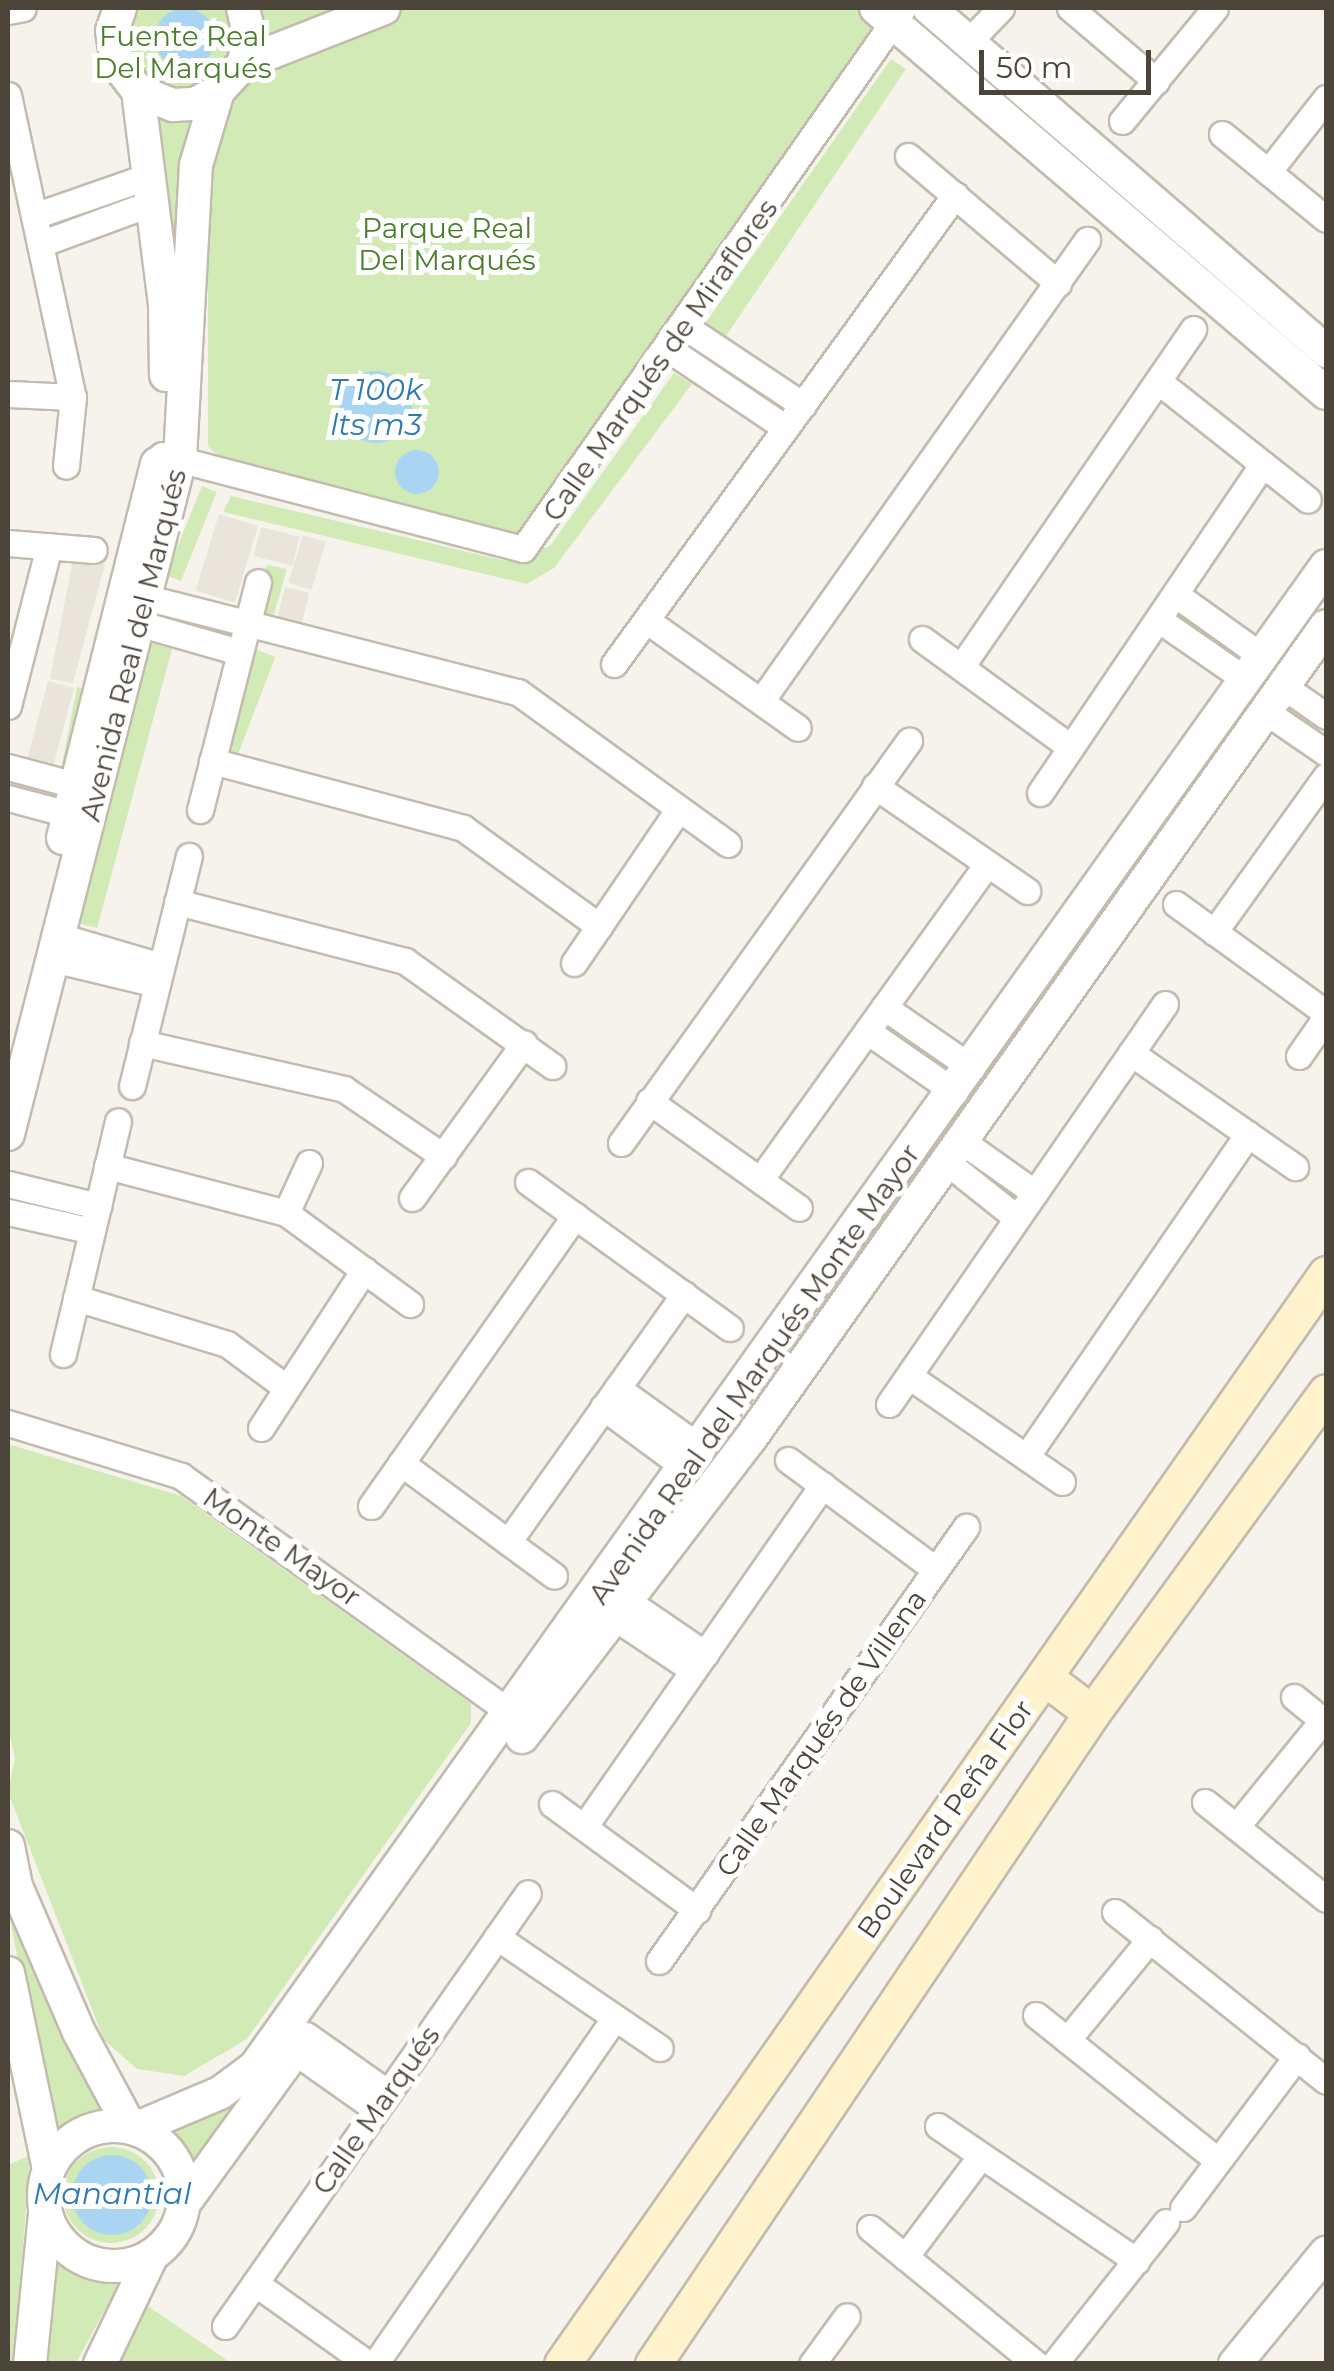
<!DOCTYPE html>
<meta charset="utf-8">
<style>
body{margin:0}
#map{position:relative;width:1334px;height:2371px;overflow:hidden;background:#f6f3ec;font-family:Montserrat,sans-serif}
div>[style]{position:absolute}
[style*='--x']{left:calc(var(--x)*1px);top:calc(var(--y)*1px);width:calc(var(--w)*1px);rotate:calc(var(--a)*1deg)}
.residential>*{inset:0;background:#eae5da;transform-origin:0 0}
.green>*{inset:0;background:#d2eab5;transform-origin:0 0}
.round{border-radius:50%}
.water>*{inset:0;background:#a9d4f2}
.roads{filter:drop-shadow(2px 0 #c2bbae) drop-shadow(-2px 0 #c2bbae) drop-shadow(0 2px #c2bbae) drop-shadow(0 -2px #c2bbae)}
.minor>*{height:25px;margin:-12.5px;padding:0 12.5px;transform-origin:12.5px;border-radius:12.5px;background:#fff}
.tertiary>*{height:32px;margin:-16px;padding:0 16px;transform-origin:16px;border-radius:16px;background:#fff}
.tertiary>.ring{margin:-16px;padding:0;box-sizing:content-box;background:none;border:32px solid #fff;border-radius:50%}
.secondary>*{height:35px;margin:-17.5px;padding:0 17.5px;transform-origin:17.5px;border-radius:17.5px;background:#fff3cd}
span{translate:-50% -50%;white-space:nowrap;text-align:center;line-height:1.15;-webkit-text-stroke:10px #fff;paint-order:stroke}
.park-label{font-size:28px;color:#4a7f2a}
.street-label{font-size:28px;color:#4b4439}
.water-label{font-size:30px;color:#2e7ab2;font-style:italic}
.frame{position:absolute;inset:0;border:10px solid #4b4439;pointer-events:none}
.scale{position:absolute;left:979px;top:50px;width:172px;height:45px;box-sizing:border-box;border:5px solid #4b4439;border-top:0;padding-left:12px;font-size:30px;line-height:35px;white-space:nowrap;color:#4b4439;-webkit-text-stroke:8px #fff;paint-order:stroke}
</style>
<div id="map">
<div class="residential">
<i style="left:219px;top:514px;width:41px;height:80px;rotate:17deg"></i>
<i style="left:261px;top:527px;width:40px;height:30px;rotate:14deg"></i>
<i style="left:303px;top:535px;width:24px;height:50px;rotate:17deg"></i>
<i style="clip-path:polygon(73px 559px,105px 564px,73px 683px,50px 679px)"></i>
<i style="left:285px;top:587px;width:25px;height:34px;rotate:14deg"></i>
<i style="left:48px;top:681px;width:27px;height:87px;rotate:15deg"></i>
</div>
<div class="green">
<i style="clip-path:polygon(131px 8px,235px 8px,242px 44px,212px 89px,157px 91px,124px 48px)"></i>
<i style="clip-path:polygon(245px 8px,378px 8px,249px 58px)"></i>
<i style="clip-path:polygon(394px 8px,871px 8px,892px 21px,520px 548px,218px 456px,208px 446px,208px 168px,241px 85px,307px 46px)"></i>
<i style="clip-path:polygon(891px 59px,906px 69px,722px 342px,702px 328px)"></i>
<i style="clip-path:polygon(148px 110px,197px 116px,177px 451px,163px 449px,174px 333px)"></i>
<i style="clip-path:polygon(674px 373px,692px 384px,554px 568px,527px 584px,223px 512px,231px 496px,506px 561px,550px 546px)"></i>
<i style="left:202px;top:486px;width:16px;height:96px;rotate:22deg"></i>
<i style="clip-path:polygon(267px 565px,287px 569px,272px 621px,256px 617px)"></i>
<i style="left:143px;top:641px;width:30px;height:289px;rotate:15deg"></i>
<i style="left:252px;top:648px;width:25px;height:113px;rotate:21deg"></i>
<i style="left:77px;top:687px;width:16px;height:87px;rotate:11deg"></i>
<i style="clip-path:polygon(8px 1444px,181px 1496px,471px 1704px,471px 1723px,247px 2039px,184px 2076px,137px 2069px,104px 2040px,8px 1792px,15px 1758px,8px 1727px)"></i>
<i style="clip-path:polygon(8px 1908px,114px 2118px,87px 2123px,53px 2148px)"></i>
<i style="clip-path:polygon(268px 2064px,190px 2181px,155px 2129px)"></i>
<i class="round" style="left:63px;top:2147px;width:96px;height:96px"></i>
<i style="clip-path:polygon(30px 2155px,14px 2364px,8px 2363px,8px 2165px)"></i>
<i style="clip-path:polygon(56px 2257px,92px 2276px,122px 2278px,76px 2363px,39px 2364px)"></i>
<i style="clip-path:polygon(148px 2306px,231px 2363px,113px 2364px)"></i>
</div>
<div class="water">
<i class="round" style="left:155px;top:8px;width:60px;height:60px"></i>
<i class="round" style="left:340px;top:371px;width:72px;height:72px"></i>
<i class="round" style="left:395px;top:450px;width:44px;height:44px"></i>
<i class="round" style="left:72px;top:2155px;width:80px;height:80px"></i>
</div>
<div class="roads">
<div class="minor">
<i style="--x:1070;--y:8;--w:113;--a:40.3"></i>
<i style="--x:8;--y:11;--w:15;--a:-11"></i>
<i style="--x:971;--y:39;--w:43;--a:-45.9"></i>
<i style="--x:8;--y:95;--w:309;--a:77.9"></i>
<i style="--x:73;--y:397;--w:69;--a:95.8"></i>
<i style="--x:1122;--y:121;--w:146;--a:-50.5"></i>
<i style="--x:1222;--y:134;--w:134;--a:39.3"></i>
<i style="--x:908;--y:156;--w:197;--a:40.3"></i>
<i style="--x:1268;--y:172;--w:94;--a:-51.9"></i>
<i style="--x:34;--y:216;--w:122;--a:-19.2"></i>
<i style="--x:40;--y:244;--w:119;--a:-20.1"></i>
<i style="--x:684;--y:326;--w:143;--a:33.6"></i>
<i style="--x:667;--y:348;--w:143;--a:33.9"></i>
<i style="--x:1158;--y:381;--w:191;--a:38.4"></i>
<i style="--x:8;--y:394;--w:65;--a:2.6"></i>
<i style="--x:162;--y:455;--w:373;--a:14.6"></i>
<i style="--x:523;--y:549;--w:661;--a:-54.92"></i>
<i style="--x:8;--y:543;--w:86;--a:4.7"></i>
<i style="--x:1175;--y:594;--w:108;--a:35.6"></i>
<i style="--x:148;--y:598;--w:382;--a:14.3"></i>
<i style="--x:518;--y:692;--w:259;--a:35.9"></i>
<i style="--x:1158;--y:619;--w:107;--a:34.7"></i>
<i style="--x:646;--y:620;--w:186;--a:35.4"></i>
<i style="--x:141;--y:624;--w:102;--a:15.9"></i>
<i style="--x:922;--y:639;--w:183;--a:36.1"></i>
<i style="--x:614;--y:664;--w:580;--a:-53.98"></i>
<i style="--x:961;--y:667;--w:410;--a:-55.5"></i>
<i style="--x:1283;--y:686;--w:52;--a:34.9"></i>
<i style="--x:761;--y:701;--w:565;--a:-54.73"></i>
<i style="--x:8;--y:706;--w:165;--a:-75.6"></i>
<i style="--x:1265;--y:711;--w:74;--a:34.5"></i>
<i style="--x:212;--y:761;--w:260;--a:14.9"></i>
<i style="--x:463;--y:828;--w:168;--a:35.8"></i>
<i style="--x:8;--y:767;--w:69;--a:15"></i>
<i style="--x:875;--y:786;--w:185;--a:34.6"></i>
<i style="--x:1040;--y:793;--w:397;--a:-55.9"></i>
<i style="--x:8;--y:798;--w:62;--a:14.9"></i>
<i style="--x:200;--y:810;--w:235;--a:-75.7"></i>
<i style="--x:177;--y:902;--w:236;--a:14.5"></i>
<i style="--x:405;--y:961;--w:181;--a:35.5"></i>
<i style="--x:1176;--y:904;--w:185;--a:36"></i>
<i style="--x:1214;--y:932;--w:192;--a:-54.3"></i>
<i style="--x:59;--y:936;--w:106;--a:16.4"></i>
<i style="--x:53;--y:959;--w:107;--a:13.5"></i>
<i style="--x:574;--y:963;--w:185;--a:-55.8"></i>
<i style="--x:884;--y:1007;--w:107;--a:34.7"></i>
<i style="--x:867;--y:1031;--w:107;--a:34.7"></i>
<i style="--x:142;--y:1043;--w:207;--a:12.8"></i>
<i style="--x:344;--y:1089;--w:120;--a:34.1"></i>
<i style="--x:1131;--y:1053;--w:200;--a:34.8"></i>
<i style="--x:1299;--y:1056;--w:47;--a:-55.3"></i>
<i style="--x:132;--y:1086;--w:237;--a:-76.1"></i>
<i style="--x:649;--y:1101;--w:184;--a:35.5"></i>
<i style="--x:959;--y:1139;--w:93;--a:35.4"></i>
<i style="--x:621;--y:1143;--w:495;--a:-54.4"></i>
<i style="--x:944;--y:1160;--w:93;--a:38.5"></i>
<i style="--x:107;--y:1166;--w:185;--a:14.7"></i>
<i style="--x:286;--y:1213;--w:154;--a:36.3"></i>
<i style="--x:760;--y:1180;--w:389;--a:-54.3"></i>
<i style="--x:528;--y:1182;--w:249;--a:35.9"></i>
<i style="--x:8;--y:1184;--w:93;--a:13.7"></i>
<i style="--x:412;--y:1198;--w:191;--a:-54.1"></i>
<i style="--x:8;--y:1212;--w:86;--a:12.7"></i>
<i style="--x:286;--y:1213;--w:55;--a:-65.3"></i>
<i style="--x:76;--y:1298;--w:158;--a:16.9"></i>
<i style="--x:227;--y:1344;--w:74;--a:36.3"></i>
<i style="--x:63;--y:1354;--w:239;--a:-76.7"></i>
<i style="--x:909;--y:1376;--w:186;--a:34.7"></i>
<i style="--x:617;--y:1388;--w:105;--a:35.7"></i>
<i style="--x:889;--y:1404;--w:486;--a:-55.4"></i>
<i style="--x:603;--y:1407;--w:106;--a:36.5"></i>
<i style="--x:8;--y:1423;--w:181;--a:17"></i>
<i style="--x:181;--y:1476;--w:418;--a:35.7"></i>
<i style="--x:261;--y:1428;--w:189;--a:-56.9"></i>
<i style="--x:1026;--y:1457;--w:392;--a:-55.5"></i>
<i style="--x:788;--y:1460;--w:184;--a:36.6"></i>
<i style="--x:401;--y:1463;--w:190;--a:36.4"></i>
<i style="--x:371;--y:1506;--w:355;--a:-54.9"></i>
<i style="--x:508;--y:1542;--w:304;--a:-54.6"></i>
<i style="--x:626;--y:1600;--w:96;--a:34.4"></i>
<i style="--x:614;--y:1617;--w:95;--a:33.9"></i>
<i style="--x:1294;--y:1697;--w:41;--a:39.1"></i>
<i style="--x:1205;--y:1802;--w:155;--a:38.7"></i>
<i style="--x:552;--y:1804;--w:180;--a:36.2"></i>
<i style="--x:584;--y:1827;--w:417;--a:-55.1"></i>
<i style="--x:1236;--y:1827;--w:138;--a:-50.9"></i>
<i style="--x:1115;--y:1912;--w:270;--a:38.7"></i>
<i style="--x:497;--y:1937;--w:197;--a:34.3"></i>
<i style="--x:659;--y:1961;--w:532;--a:-54.73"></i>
<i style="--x:1036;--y:2015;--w:232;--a:38.7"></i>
<i style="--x:306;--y:2035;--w:100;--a:35.3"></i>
<i style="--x:1067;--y:2040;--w:131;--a:-50.6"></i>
<i style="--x:294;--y:2051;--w:100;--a:35.3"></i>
<i style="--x:938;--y:2126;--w:240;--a:34.2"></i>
<i style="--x:1183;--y:2208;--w:190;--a:-53.1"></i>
<i style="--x:870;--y:2228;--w:215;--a:39.3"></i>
<i style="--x:905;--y:2257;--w:125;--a:-53.1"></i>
<i style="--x:255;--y:2283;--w:139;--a:35.6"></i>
<i style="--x:225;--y:2326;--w:528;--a:-55.02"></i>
<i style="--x:375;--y:2364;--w:421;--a:-55.3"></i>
<i style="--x:812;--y:2364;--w:59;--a:-53.9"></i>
<i style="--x:1054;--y:2364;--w:181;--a:-51.7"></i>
</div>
<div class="tertiary">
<i style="--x:120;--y:8;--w:24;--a:109"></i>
<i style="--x:112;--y:31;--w:33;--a:81"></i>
<i style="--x:117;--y:64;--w:34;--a:52"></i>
<i style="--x:138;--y:91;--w:38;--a:22"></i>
<i style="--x:173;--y:105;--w:22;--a:-3"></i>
<i style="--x:195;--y:104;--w:26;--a:-29"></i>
<i style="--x:218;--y:91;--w:38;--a:-47"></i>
<i style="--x:244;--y:63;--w:29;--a:-80"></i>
<i style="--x:249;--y:34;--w:27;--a:-103"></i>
<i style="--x:876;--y:8;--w:592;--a:40.55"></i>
<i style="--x:929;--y:8;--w:525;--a:40.83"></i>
<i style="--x:244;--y:63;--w:150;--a:-21.4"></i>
<i style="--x:138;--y:91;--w:217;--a:82.8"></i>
<i style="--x:165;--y:306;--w:69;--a:89.2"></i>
<i style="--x:63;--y:838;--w:386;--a:-75.9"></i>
<i style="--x:8;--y:1134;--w:697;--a:-75.7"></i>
<i style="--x:180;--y:459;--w:294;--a:-86.9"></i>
<i style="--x:196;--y:165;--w:77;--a:-73.4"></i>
<i style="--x:522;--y:1737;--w:375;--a:-52.6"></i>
<i style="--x:750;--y:1439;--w:996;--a:-54.68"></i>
<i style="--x:8;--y:1846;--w:41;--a:78.7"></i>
<i style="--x:16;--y:1886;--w:159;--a:66.7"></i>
<i style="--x:79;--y:2032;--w:108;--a:61.8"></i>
<i style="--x:8;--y:1973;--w:200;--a:78.2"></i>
<i class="ring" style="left:44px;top:2126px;width:108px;height:108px"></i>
<i style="--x:135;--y:2129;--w:92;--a:-23"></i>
<i style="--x:220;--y:2093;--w:44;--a:-36.6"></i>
<i style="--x:255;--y:2067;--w:1844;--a:-54.49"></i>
<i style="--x:185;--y:2202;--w:190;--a:-54"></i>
<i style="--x:30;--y:2364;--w:152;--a:-84.3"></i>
<i style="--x:100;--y:2364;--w:119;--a:-64.5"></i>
<i style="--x:1235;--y:2364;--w:144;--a:-50.7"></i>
</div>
<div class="secondary">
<i style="--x:1044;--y:1677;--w:60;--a:36.9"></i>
<i style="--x:562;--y:2364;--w:1331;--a:-54.97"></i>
<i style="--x:653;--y:2364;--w:785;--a:-56.01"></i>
<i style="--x:1092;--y:1713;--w:397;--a:-53.9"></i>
</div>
</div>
<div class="park-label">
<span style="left:183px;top:52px">Fuente Real<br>Del Marqués</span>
<span style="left:447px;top:244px">Parque Real<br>Del Marqués</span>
</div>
<div class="street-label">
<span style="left:660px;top:360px;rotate:-55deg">Calle Marqués de Miraflores</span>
<span style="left:133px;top:645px;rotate:-76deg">Avenida Real del Marqués</span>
<span style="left:754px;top:1374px;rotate:-55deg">Avenida Real del Marqués Monte Mayor</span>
<span style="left:282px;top:1547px;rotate:35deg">Monte Mayor</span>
<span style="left:821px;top:1733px;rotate:-55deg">Calle Marqués de Villena</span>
<span style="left:945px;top:1819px;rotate:-55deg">Boulevard Peña Flor</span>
<span style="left:376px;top:2110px;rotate:-55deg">Calle Marqués</span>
</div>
<div class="water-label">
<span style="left:376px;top:407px">T 100k<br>lts m3</span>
<span style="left:112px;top:2194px">Manantial</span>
</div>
<div class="frame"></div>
<div class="scale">50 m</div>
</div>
